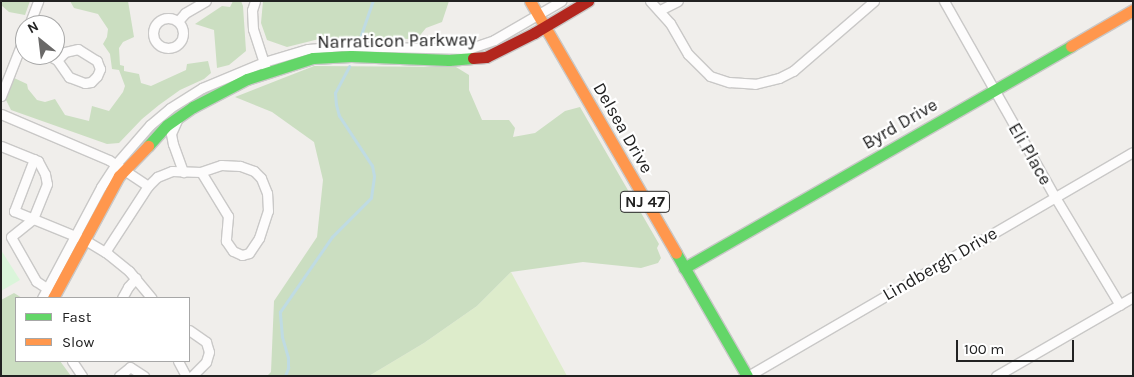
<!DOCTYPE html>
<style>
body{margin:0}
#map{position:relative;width:1134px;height:377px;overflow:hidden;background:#f0eeeb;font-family:Karla,sans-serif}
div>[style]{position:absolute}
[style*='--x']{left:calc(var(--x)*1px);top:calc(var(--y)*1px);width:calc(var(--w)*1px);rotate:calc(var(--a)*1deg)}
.grass>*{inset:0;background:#ddeccb}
.forest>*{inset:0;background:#cbdec1}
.park>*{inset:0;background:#daf5da}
.stream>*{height:2.5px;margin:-1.25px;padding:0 1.25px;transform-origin:1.25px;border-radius:1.25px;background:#bfdbe3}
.roads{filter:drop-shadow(1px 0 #c9c8c7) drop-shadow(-1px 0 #c9c8c7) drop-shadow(0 1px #c9c8c7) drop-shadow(0 -1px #c9c8c7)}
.street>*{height:9px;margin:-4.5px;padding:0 4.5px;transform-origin:4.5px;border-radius:4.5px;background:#fdfcfc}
.street>.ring{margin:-4.5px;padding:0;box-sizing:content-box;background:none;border:9px solid #fdfcfc;border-radius:50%}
.fast>*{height:11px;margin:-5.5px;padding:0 5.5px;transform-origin:5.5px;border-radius:5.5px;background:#63d668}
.slow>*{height:11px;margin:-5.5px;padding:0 5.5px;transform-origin:5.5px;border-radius:5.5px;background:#ff974d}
.jam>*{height:11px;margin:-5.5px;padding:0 5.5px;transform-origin:5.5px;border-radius:5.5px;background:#b3261e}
span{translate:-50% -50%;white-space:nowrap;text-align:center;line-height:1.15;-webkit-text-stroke:4.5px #fff;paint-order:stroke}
.shield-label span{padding:1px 4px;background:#fff;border:1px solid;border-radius:4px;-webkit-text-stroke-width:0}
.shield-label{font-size:16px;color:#222;font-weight:700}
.street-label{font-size:18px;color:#222}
.frame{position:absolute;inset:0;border:2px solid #222;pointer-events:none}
.legend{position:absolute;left:15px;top:297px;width:175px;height:65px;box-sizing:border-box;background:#fff;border:1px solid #a7a7a7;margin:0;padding:6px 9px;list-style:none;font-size:15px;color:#222}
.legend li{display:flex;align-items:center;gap:10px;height:25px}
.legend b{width:25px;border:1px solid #a7a7a7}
.north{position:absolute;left:15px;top:15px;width:50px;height:50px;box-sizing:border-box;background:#fff;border:1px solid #a7a7a7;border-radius:50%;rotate:331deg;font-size:14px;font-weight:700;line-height:20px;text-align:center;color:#222}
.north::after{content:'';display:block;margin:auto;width:18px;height:22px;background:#6a6968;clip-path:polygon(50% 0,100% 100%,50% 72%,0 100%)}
.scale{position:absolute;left:956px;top:340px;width:118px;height:22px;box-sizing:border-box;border:2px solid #222;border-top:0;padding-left:6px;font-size:15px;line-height:18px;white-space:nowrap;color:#222;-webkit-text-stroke:4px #fff;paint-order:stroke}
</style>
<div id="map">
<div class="grass">
<i style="clip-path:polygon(511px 272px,567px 376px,369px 376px,424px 343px,477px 306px)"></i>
</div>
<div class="forest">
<i style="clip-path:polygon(1px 1px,30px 1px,25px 15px,9px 12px,1px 5px)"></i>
<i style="clip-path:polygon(70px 1px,128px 1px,134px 37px,123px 42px,119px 48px,120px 65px,124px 66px,124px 71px,139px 74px,141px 83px,151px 86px,186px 70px,187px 64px,208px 61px,211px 73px,204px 79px,180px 90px,159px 105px,142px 119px,119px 143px,107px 144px,11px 110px,5px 98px,12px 77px,27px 84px,28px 89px,37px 100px,45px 102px,55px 99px,65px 115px,89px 121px,92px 106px,109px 111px,123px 92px,125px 86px,119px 70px,112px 69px,110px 54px,103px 44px,107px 37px,108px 29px,98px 14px,74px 8px)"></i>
<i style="clip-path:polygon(233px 1px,241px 1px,243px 6px,246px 51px,229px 65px,217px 68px,214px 30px,195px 24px,222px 6px,230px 7px)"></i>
<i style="clip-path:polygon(263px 1px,449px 1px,442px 22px,426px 28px,417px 39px,323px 38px,287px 47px,267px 40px,261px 23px)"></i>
<i style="clip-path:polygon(314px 66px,456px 67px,469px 75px,469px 90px,482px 120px,509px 120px,515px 128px,513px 137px,535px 133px,565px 111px,580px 107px,659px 244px,657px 248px,661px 258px,658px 263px,641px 268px,583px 262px,511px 272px,477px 306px,424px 343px,369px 376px,267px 376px,271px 372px,274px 301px,317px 237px,323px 180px,314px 142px,272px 112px,235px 97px)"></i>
<i style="clip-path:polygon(14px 293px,22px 298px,16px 298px,16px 361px,60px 361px,71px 376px,1px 376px,1px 300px)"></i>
</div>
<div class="park">
<i style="clip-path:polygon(1px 250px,20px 280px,1px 291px)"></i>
</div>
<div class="stream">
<i style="--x:360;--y:38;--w:39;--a:-71"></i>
<i style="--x:285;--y:376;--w:9;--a:-69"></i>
<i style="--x:288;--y:368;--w:10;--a:-90"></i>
<i style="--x:288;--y:358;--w:22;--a:-106"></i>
<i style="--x:282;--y:337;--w:25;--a:-95"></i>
<i style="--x:280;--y:312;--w:91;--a:-55.3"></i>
<i style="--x:332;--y:237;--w:55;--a:-45"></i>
<i style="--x:371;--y:198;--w:22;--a:-82"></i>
<i style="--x:374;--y:176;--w:10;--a:-101"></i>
<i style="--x:372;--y:166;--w:60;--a:-123.4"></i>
<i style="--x:339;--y:116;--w:11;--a:-105"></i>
<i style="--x:336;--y:105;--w:12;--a:-95"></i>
<i style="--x:335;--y:93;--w:30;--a:-62"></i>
</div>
<div class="roads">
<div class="street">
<i style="--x:255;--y:1;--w:9;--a:108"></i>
<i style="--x:252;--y:10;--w:19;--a:87"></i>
<i style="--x:253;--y:29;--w:40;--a:72"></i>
<i style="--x:650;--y:1;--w:30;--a:48"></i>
<i style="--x:670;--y:23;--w:36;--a:60"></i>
<i style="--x:688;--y:54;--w:31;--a:45"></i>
<i style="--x:710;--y:76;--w:20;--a:18"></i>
<i style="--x:729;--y:82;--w:26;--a:4"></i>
<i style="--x:755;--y:84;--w:25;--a:-14"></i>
<i style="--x:779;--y:78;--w:16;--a:-27"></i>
<i style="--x:793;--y:71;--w:107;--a:-40.8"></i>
<i style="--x:944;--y:1;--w:225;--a:60.5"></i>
<i style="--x:1055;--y:197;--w:126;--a:59"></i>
<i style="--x:660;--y:10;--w:20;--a:-27"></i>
<i class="ring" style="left:153px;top:18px;width:21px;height:21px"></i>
<i style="--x:179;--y:20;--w:9;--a:-49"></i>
<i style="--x:185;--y:13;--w:24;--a:-30"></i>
<i style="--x:29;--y:25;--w:26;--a:-69"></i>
<i style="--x:48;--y:55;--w:10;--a:29"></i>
<i style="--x:57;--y:60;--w:21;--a:55"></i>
<i style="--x:69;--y:77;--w:17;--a:21"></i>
<i style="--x:85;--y:83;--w:6;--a:-9"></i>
<i style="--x:91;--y:82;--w:8;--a:-45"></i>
<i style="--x:97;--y:76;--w:8;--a:-67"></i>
<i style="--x:100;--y:69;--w:9;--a:-111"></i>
<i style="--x:97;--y:61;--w:22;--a:-148"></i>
<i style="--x:78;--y:49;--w:13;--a:167"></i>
<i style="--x:65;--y:52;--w:11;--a:135"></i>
<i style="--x:1;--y:96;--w:66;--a:-68.5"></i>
<i style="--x:1;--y:114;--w:117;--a:23.1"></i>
<i style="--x:109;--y:160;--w:47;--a:33.7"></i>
<i style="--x:178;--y:118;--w:17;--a:114"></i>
<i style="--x:171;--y:134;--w:10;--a:79"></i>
<i style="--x:173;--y:144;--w:30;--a:70"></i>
<i style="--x:1;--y:146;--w:40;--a:22"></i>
<i style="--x:38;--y:161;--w:15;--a:62"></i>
<i style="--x:45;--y:174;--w:10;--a:79"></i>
<i style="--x:47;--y:184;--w:38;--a:112"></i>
<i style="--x:33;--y:219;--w:28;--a:141"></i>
<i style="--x:11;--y:237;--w:51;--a:60.4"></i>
<i style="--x:36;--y:281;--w:14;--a:34"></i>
<i style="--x:34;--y:159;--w:56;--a:111"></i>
<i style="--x:14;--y:211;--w:77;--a:22.2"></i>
<i style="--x:85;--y:240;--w:27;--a:31"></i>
<i style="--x:108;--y:254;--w:27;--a:39"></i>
<i style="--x:129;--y:271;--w:35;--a:50"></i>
<i style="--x:105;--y:252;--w:79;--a:-56.9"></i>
<i style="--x:148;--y:186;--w:13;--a:-45"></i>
<i style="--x:157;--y:177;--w:16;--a:-22"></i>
<i style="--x:172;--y:171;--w:29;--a:2"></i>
<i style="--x:201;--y:172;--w:52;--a:58.5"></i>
<i style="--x:228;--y:216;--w:25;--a:95"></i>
<i style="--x:226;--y:241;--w:12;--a:55"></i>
<i style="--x:233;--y:251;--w:10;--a:24"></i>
<i style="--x:242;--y:255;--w:7;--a:-16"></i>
<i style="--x:249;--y:253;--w:18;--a:-56"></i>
<i style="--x:259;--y:238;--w:28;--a:-72"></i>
<i style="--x:268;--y:211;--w:18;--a:-93"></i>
<i style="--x:267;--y:193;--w:16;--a:-112"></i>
<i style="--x:261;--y:178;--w:10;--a:-135"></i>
<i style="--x:254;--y:171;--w:15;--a:-160"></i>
<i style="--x:240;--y:166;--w:19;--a:-177"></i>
<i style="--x:221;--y:165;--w:21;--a:161"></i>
<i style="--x:42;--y:298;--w:126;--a:-62"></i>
<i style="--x:101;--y:187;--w:27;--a:-57"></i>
<i style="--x:116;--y:164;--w:52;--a:-48.9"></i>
<i style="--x:150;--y:125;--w:26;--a:-40"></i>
<i style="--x:170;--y:108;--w:38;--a:-32"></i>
<i style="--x:202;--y:88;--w:67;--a:-22.8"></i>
<i style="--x:264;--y:62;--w:46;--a:-16.5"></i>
<i style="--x:308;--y:49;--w:33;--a:-5"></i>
<i style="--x:341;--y:46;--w:127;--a:1.4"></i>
<i style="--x:468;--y:49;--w:28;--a:-19"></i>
<i style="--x:494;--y:40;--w:78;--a:-30.2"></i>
<i style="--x:122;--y:298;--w:13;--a:-61"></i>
<i style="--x:128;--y:287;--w:12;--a:-48"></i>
<i style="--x:189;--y:330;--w:21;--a:35"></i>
<i style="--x:206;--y:342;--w:10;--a:73"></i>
<i style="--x:209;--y:352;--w:10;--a:107"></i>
<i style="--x:206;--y:362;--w:20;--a:135"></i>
<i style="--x:72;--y:361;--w:18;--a:56"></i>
<i style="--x:178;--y:361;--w:17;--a:62"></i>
<i style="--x:119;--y:376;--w:14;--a:-39"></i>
<i style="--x:130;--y:367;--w:17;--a:33"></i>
<i style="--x:748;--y:376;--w:445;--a:-30.2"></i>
<i style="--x:996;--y:376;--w:158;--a:-30"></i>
</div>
<div class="fast">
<i style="--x:148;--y:146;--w:28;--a:-48"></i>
<i style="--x:167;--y:125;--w:32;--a:-35"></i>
<i style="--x:193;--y:107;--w:61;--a:-27.4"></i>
<i style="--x:247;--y:79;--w:69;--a:-17.7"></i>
<i style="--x:313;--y:58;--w:38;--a:-3"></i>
<i style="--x:351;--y:56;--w:98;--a:2.3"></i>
<i style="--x:449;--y:60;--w:24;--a:-5"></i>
<i style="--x:676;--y:253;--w:142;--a:60"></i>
<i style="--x:684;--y:268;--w:446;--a:-29.8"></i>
</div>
<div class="slow">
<i style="--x:530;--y:1;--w:291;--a:59.9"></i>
<i style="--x:1071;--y:46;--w:72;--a:-30.1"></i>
<i style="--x:53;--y:298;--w:139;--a:-61.6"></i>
<i style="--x:119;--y:176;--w:42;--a:-46"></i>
</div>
<div class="jam">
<i style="--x:473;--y:58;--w:13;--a:-4"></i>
<i style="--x:486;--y:57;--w:54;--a:-26.6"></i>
<i style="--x:534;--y:33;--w:63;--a:-30.7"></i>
</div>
</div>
<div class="shield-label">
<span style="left:645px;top:202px">NJ 47</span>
</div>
<div class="street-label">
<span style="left:397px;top:41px;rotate:-1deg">Narraticon Parkway</span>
<span style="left:900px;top:124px;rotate:-30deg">Byrd Drive</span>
<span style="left:623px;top:128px;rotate:60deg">Delsea Drive</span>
<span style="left:1030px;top:154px;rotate:60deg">Eli Place</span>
<span style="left:940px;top:264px;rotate:-30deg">Lindbergh Drive</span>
</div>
<div class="frame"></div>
<ul class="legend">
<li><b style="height:6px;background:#63d668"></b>Fast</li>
<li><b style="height:6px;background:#ff974d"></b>Slow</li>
</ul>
<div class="north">N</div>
<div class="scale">100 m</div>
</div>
